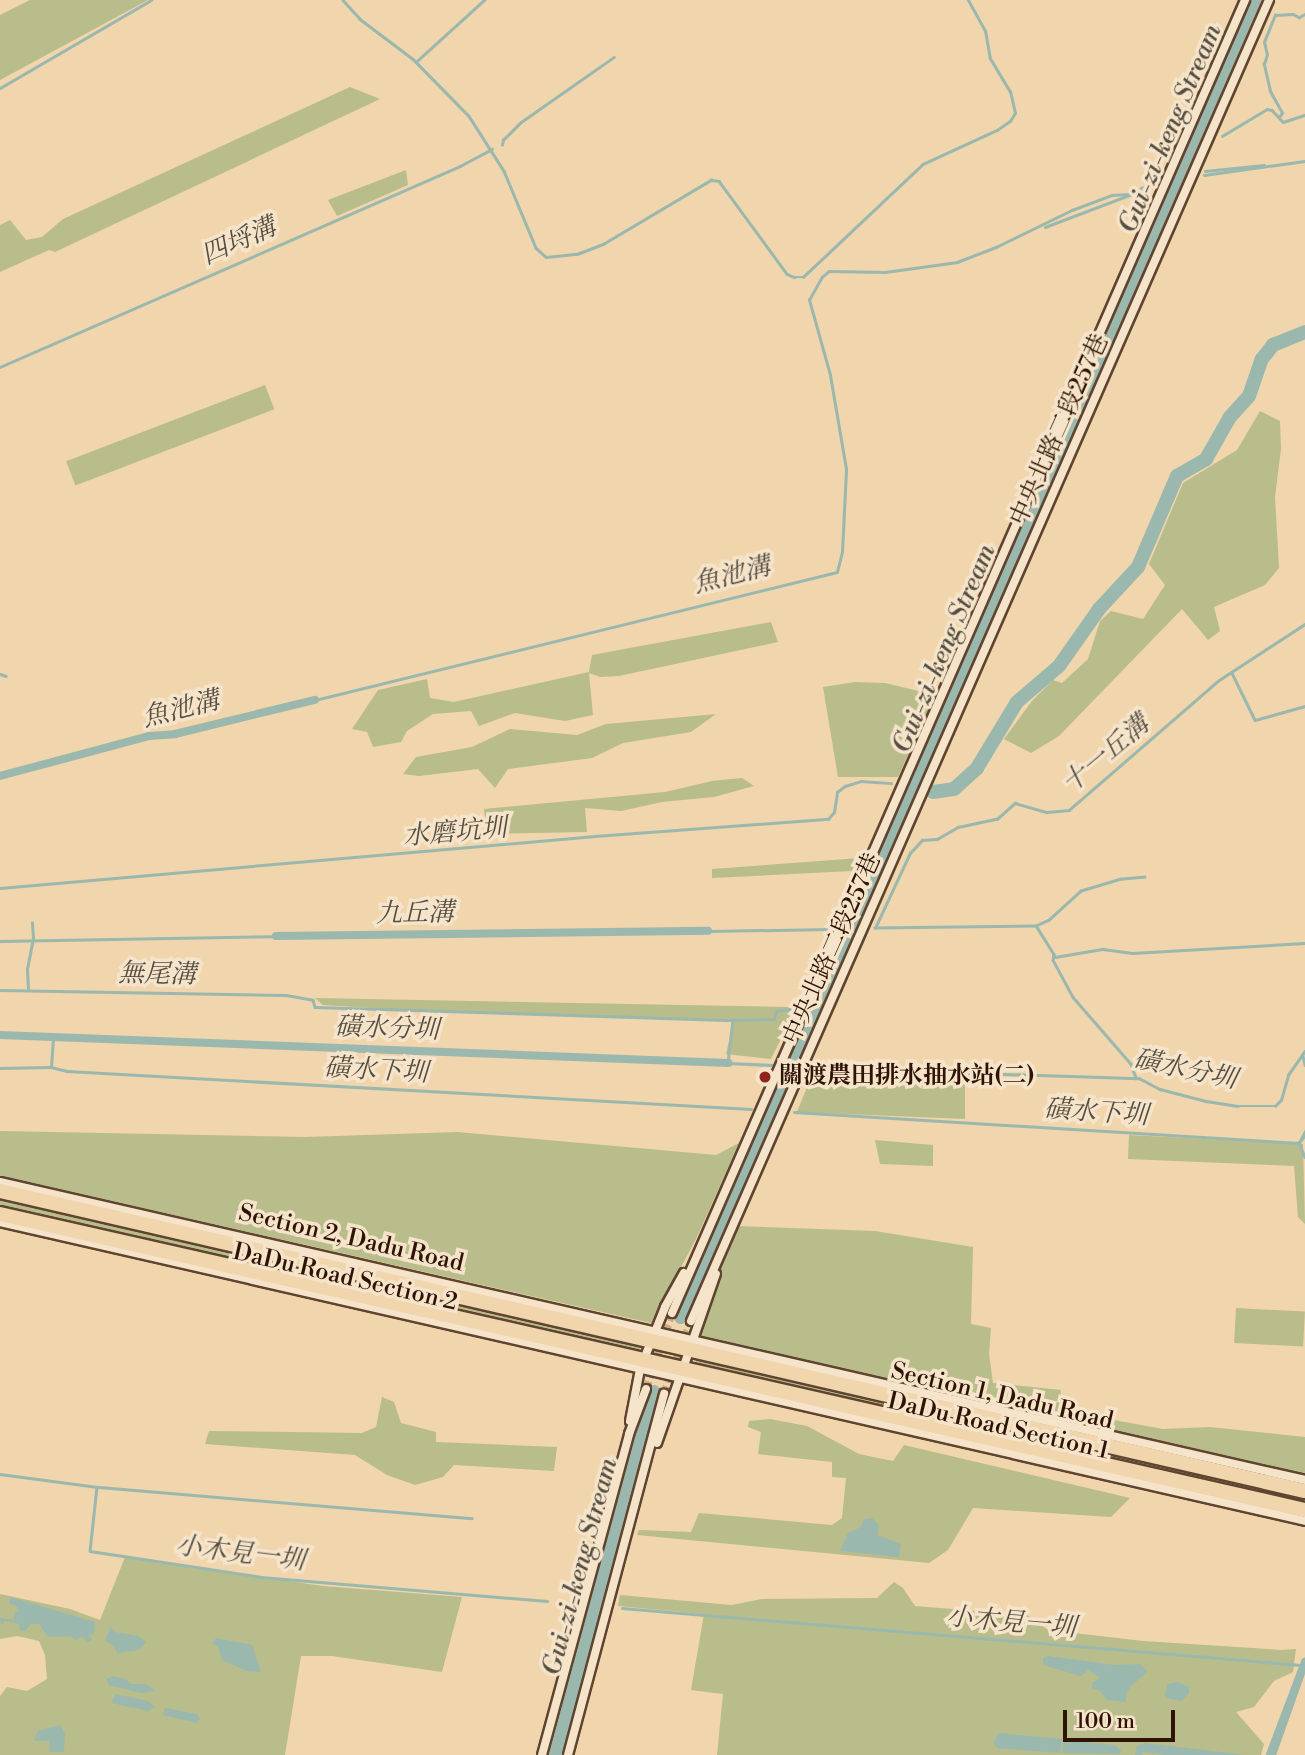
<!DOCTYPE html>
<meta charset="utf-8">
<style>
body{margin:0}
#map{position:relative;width:1305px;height:1755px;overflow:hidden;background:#f0d5ad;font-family:"Libre Bodoni","Noto Serif TC",serif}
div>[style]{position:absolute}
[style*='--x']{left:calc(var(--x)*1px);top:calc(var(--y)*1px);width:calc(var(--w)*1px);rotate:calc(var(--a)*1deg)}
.green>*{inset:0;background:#b8bd8b;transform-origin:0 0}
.water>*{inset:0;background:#9ab8ad}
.stream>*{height:2.5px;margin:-1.25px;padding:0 1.25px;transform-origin:1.25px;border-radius:1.25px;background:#9ab8ad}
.canal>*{height:8px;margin:-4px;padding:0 4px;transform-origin:4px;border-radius:4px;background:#9ab8ad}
.river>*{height:14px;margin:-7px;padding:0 7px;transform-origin:7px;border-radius:7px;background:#9ab8ad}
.street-tunnel>*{height:8px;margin-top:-4px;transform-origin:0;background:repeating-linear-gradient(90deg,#c9ae8b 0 8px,transparent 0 12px)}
.roads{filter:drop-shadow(2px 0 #5f442f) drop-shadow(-2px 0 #5f442f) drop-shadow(0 2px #5f442f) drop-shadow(0 -2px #5f442f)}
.street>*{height:8px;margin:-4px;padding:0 4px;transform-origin:4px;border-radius:4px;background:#f5e4ca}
.primary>*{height:14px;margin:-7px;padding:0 7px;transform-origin:7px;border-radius:7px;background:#f0d5ad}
.dots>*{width:19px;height:19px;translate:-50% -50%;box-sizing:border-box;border:4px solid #f5e4ca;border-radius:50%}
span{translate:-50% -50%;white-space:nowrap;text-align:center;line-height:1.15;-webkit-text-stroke:7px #f5e4ca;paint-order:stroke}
.street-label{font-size:24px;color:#2f1405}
.poi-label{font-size:24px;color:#2f1405;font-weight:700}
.left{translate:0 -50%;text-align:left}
.water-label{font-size:26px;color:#544d40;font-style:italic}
.scale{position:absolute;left:1063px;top:1710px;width:112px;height:32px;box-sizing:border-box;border:4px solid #2f1405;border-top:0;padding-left:9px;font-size:21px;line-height:24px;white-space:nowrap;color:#2f1405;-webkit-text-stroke:5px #f5e4ca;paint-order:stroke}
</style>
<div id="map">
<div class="green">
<i style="clip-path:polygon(30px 0,148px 0,0 80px,0 15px)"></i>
<i style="clip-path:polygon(350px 87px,380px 99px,55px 252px,49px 250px,0 272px,0 225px,10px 220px,26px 240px,42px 237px,63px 219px)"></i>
<i style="clip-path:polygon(406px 170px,408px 185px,337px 216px,328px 200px)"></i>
<i style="left:265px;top:385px;width:26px;height:213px;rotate:69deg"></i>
<i style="clip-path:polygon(1260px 411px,1280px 421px,1281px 449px,1275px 497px,1279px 568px,1265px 585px,1214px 607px,1220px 631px,1208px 640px,1182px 609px,1059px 736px,1031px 753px,1004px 739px,1032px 701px,1053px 680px,1062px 683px,1088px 659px,1100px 621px,1111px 611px,1143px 619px,1165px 585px,1149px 564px,1183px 483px,1237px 450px)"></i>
<i style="clip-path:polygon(771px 622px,778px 642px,619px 676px,600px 677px,589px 673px,593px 715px,565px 721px,515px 713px,479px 726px,471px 711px,433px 714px,407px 731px,401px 742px,373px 747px,367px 732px,352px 729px,378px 690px,427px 679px,430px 698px,454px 702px,589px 672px,592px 655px)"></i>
<i style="clip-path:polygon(855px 682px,885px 683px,935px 695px,898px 777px,838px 777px,823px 687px)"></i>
<i style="clip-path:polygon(716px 714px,691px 732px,623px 743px,592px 758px,508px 769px,495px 788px,478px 769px,419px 776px,403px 774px,416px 757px,472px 747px,510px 729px,577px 735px,606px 724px)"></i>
<i style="clip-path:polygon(742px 778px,754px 786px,714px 797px,662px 802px,621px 811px,585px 808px,587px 832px,487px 834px,484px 809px,665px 792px,712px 781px)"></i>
<i style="clip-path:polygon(860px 858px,852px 871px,712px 878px,712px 869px)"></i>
<i style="clip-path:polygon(315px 998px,789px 1007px,791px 1018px,771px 1059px,726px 1054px,734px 1021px,388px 1009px,323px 1005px)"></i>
<i style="clip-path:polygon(816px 1065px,965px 1074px,965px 1119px,797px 1112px)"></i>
<i style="clip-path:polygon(0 1131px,305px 1137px,458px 1132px,716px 1155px,739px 1143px,696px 1239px,651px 1323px,0 1176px)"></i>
<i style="clip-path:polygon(1129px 1135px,1303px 1144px,1305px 1224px,1298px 1217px,1294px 1166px,1128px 1159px)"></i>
<i style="clip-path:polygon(875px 1140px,933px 1145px,933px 1166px,880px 1164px)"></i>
<i style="clip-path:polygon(0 1198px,641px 1344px,639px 1350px,594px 1343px,0 1208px)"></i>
<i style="clip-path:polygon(736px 1226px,875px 1231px,973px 1247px,971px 1324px,991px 1328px,989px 1354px,993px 1383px,1061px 1390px,1059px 1410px,1163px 1429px,1210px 1427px,1305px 1437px,1305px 1474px,697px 1335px,711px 1286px)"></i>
<i style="left:1236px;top:1308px;width:69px;height:35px;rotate:3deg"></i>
<i style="clip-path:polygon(696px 1359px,748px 1368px,1208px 1474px,1208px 1479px,695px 1367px)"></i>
<i style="clip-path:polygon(382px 1397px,394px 1402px,401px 1423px,436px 1432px,436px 1442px,557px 1447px,554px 1471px,454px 1465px,443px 1477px,415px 1485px,387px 1475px,355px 1455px,205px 1444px,209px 1431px,362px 1433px,376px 1427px)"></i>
<i style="clip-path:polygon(770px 1419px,807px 1426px,859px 1454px,893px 1461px,904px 1445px,1130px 1498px,1111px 1517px,973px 1508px,948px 1550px,929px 1563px,637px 1535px,639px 1530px,691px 1532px,699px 1513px,832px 1525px,842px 1518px,846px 1478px,832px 1477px,832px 1462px,758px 1454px,761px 1432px,748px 1427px,749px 1421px)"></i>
<i style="clip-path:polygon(125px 1557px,323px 1586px,462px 1597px,442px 1672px,332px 1656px,301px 1656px,285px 1755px,0 1755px,0 1696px,7px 1687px,27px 1691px,47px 1679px,45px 1655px,39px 1641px,17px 1636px,0 1639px,0 1594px,70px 1609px,100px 1620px)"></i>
<i style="clip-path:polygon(894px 1582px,903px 1588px,915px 1606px,1027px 1615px,1048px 1630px,1143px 1641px,1282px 1650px,1296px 1649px,1293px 1672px,1274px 1681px,1254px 1707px,1236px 1712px,1264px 1744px,1261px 1755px,717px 1755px,723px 1694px,691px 1690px,704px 1614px,618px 1606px,620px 1595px,732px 1605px,762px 1599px,877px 1598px)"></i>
</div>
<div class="water">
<i style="clip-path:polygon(872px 1518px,879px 1526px,877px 1535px,901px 1544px,899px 1557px,840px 1551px,848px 1533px,861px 1527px,864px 1519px)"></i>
<i style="clip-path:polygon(10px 1597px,95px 1622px,94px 1634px,88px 1635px,92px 1640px,88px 1642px,82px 1636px,76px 1640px,70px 1636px,48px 1637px,39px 1624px,31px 1624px,25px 1631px,20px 1630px,19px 1624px,13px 1622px,5px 1621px,1px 1625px,0 1618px,14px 1620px,14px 1613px,19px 1611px,16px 1606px,9px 1603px)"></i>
<i style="clip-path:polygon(111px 1627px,115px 1632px,138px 1636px,146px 1642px,139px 1650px,117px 1653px,114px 1646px,105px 1640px)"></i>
<i style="clip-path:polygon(216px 1638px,252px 1645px,261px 1672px,247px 1671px,222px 1660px,218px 1646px,212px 1644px)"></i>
<i style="clip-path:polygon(1048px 1656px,1115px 1665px,1139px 1664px,1148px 1671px,1130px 1687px,1126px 1694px,1126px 1702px,1107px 1700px,1099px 1690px,1092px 1688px,1092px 1683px,1100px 1678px,1088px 1670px,1081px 1676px,1043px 1665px,1043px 1658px)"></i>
<i style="clip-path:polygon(113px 1676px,126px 1679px,130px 1684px,146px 1684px,155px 1691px,141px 1693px,109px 1685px,106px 1679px)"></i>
<i style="clip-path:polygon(1177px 1682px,1189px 1687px,1189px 1693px,1182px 1701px,1166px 1698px,1165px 1693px,1168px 1684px)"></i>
<i style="clip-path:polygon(115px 1694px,148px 1701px,155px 1707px,148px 1711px,112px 1703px)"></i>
<i style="clip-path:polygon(165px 1708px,197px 1714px,200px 1719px,196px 1723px,163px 1715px)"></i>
<i style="clip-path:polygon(60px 1725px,65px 1734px,64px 1752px,50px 1752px,49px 1741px,34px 1741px,38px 1731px)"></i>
<i style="clip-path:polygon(998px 1733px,1062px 1739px,1060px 1753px,997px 1748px,994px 1743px)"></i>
<i style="clip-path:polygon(1064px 1740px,1115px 1745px,1121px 1750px,1120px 1754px,1062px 1753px)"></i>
<i style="clip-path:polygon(1145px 1743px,1246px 1755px,1165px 1755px,1143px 1752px,1142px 1755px,1135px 1755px,1137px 1746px)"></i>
</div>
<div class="stream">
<i style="--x:343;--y:0;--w:25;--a:48"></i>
<i style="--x:360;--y:19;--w:66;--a:37"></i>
<i style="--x:413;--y:59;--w:80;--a:45.5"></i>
<i style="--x:469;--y:116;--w:65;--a:57.5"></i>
<i style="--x:504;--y:171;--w:83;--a:67.4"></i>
<i style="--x:536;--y:248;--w:13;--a:42"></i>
<i style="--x:546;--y:257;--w:31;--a:-6"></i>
<i style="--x:577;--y:254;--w:28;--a:-21"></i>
<i style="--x:603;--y:244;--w:126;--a:-30.7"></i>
<i style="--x:711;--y:180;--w:8;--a:7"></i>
<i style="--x:719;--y:181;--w:115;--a:53.8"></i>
<i style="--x:787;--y:274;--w:8;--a:23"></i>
<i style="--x:794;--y:277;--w:9;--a:0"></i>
<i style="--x:803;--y:277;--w:165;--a:-43.3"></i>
<i style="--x:923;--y:164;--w:81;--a:-24.7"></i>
<i style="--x:997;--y:130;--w:16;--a:-35"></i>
<i style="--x:1010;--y:121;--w:9;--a:-58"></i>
<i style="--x:1015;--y:113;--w:22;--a:-103"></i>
<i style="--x:1010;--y:92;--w:39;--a:-121"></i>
<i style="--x:990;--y:59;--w:28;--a:-100"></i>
<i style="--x:985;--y:31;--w:35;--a:-119"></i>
<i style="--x:417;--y:61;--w:91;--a:-42.3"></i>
<i style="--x:0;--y:88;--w:175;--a:-30.2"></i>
<i style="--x:1279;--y:117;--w:5;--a:-53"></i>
<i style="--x:1282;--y:113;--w:25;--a:-119"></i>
<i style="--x:1270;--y:91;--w:28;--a:-103"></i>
<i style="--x:1264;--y:64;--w:9;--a:-72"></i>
<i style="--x:1267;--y:55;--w:13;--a:-103"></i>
<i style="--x:1264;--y:42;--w:29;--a:-68"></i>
<i style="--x:1275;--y:15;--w:18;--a:-3"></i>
<i style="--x:1293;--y:14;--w:7;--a:27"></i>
<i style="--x:1299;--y:17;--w:7;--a:-27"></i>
<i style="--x:1222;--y:136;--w:52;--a:-31"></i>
<i style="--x:1267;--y:109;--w:5;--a:11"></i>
<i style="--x:1272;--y:110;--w:16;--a:47"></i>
<i style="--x:1283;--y:122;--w:23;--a:-18"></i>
<i style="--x:502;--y:145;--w:5;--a:-79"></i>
<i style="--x:503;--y:140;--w:25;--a:-45"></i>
<i style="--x:521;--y:122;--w:113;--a:-35"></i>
<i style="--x:1205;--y:171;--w:59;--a:-5.8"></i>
<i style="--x:1204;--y:175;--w:102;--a:-7.9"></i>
<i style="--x:1045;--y:227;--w:121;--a:-20.8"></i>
<i style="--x:0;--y:367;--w:502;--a:-23.6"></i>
<i style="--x:460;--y:166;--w:36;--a:-28"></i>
<i style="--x:1232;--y:673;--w:52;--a:63.9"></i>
<i style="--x:1255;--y:720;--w:52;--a:-15.6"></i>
<i style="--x:0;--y:674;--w:6;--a:18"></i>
<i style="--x:315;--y:700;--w:537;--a:-13.78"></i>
<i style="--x:837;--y:572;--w:21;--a:-76"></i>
<i style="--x:842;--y:552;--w:83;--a:-87.2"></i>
<i style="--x:846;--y:469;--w:95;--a:-99.7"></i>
<i style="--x:830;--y:375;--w:78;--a:-105.6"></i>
<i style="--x:809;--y:300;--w:26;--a:-61"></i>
<i style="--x:822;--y:277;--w:9;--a:-41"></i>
<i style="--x:829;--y:271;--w:56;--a:1"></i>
<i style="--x:885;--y:272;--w:73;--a:-7.9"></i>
<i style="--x:957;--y:262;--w:42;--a:-21"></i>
<i style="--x:996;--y:247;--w:85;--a:-26"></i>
<i style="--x:1072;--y:210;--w:43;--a:-20.6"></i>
<i style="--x:1112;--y:195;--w:17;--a:-3"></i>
<i style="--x:1129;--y:194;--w:30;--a:-26"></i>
<i style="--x:1145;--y:877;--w:24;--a:175"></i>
<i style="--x:1121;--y:879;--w:42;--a:163.3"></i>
<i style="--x:1081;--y:891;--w:43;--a:137.8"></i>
<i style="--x:1049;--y:920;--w:14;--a:155"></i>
<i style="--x:1036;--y:926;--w:161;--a:179.3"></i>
<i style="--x:875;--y:928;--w:83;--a:-65"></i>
<i style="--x:910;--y:853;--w:18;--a:-47"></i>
<i style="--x:922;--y:840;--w:15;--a:-4"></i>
<i style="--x:937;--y:839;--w:24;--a:-30"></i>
<i style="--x:958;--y:827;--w:40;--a:-12"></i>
<i style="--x:997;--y:819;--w:24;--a:-42"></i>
<i style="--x:1015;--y:803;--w:33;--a:16"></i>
<i style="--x:1047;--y:812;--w:22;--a:-5"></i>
<i style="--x:1069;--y:810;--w:198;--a:-40.9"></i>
<i style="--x:1219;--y:680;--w:103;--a:-33.1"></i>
<i style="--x:0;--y:888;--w:597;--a:-4.99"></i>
<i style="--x:595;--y:836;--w:234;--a:-4.2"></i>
<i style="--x:828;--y:819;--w:9;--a:-49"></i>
<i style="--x:834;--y:812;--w:20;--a:-81"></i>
<i style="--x:837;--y:792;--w:10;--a:-37"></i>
<i style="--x:845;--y:786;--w:17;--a:-17"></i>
<i style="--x:861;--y:781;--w:30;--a:4"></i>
<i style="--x:1037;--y:927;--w:32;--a:58"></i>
<i style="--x:1054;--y:954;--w:6;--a:99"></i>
<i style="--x:1053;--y:960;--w:42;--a:61.6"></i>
<i style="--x:1073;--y:997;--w:89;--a:49.1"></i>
<i style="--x:1131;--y:1064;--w:15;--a:70"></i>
<i style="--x:708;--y:931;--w:123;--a:-0.9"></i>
<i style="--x:0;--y:941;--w:276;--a:-1"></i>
<i style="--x:1055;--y:957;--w:49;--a:-9.5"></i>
<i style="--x:1103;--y:949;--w:29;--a:8"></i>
<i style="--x:1132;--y:953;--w:173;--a:-3.3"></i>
<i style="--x:28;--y:989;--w:20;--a:-93"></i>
<i style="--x:27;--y:969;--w:32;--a:-79"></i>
<i style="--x:33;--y:938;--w:15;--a:-94"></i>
<i style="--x:0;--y:990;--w:286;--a:1"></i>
<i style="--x:286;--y:995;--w:27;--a:10"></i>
<i style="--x:313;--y:1000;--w:7;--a:74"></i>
<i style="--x:315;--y:1007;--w:418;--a:1.8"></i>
<i style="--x:733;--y:1020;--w:41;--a:-1.4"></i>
<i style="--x:774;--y:1019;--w:8;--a:-76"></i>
<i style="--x:776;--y:1011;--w:14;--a:-8"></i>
<i style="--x:733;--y:1020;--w:43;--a:96.6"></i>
<i style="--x:728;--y:1063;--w:44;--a:2.6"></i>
<i style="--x:1303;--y:1056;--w:9;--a:77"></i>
<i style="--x:51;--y:1067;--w:30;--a:-86"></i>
<i style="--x:0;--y:1068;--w:51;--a:-1.1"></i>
<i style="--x:51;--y:1067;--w:16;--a:14"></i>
<i style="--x:67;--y:1071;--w:685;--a:3.18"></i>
<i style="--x:813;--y:1068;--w:326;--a:1.8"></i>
<i style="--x:1139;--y:1078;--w:24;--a:28"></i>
<i style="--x:1160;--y:1089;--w:48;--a:14.6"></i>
<i style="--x:1206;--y:1101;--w:32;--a:9"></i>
<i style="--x:1238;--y:1106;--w:37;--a:0"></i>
<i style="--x:1275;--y:1106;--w:8;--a:-45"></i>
<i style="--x:1281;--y:1100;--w:26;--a:-74"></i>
<i style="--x:1288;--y:1075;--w:29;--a:-55"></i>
<i style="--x:794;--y:1112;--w:506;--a:3.51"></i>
<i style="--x:1299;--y:1143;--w:13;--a:-63"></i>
<i style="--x:1305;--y:1136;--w:9;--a:131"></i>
<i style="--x:1299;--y:1143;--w:15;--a:67"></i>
<i style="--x:0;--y:1474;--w:98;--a:7.6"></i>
<i style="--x:97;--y:1487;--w:64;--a:96.2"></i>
<i style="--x:90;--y:1551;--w:173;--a:8.6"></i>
<i style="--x:261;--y:1577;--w:287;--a:4.8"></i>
<i style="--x:99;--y:1487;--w:374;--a:4.8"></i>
<i style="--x:622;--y:1608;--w:681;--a:4.8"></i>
<i style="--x:1301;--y:1665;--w:96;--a:110.7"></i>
</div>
<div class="canal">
<i style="--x:0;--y:776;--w:154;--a:-15"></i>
<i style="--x:149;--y:736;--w:26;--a:-4"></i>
<i style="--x:175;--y:734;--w:144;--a:-13.7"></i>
<i style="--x:276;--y:936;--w:432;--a:-0.7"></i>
<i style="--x:0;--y:1035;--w:729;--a:2.2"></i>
<i style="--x:1272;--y:1755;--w:99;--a:-70.5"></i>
</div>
<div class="river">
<i style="--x:933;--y:792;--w:21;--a:-8"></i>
<i style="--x:954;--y:789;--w:31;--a:-42"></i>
<i style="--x:977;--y:768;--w:77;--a:-58.8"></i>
<i style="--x:1017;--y:702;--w:55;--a:-40.6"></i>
<i style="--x:1059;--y:666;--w:70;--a:-54.9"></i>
<i style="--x:1099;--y:609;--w:57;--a:-47.1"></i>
<i style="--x:1138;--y:567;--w:99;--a:-66.8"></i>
<i style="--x:1177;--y:476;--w:34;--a:-30"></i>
<i style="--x:1206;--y:459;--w:48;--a:-60.3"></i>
<i style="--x:1230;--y:417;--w:28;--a:-48"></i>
<i style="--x:1249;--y:396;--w:39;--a:-71"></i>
<i style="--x:1262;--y:359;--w:18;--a:-52"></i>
<i style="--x:1273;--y:345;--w:35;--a:-22"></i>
<i style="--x:681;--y:1317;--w:1436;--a:-66.49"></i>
<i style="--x:556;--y:1755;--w:376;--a:-74.9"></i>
</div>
<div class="street-tunnel">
<i style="--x:646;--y:1389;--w:80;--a:-71.1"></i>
<i style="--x:664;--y:1394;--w:78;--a:-69.7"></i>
</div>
<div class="roads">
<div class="street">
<i style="--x:0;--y:1182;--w:1339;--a:12.86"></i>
<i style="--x:0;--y:1222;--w:1339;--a:12.9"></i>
<i style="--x:672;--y:1313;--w:1433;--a:-66.42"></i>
<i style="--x:691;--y:1321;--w:1442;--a:-66.37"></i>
<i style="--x:630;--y:1421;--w:53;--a:-79.1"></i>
<i style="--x:640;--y:1369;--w:67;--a:-68"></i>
<i style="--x:665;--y:1307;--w:39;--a:-61"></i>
<i style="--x:657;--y:1443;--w:179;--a:-70.8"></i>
<i style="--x:542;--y:1755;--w:333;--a:-74.8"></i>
<i style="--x:629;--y:1434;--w:48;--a:-69.3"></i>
<i style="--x:568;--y:1755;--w:374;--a:-75.1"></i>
</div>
<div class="primary">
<i style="--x:0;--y:1191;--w:1339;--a:12.95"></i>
<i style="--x:0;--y:1214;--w:1338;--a:12.78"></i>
</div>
</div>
<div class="dots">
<i style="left:765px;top:1077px;background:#8f2418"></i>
</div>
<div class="street-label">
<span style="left:1060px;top:430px;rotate:-66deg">中央北路二段257巷</span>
<span style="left:833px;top:949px;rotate:-66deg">中央北路二段257巷</span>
<span style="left:351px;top:1239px;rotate:13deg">Section 2, Dadu Road</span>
<span style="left:345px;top:1278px;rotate:13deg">DaDu Road Section 2</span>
<span style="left:1002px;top:1397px;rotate:13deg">Section 1, Dadu Road</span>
<span style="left:998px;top:1427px;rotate:13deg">DaDu Road Section 1</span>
</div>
<div class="poi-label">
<span class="left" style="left:779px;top:1077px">關渡農田排水抽水站(二)</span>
</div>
<div class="water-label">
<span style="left:1171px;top:129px;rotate:-67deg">Gui-zi-keng Stream</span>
<span style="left:239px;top:242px;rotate:-24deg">四埒溝</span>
<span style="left:732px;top:576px;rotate:-14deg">魚池溝</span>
<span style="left:945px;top:649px;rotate:-67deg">Gui-zi-keng Stream</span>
<span style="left:181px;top:710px;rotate:-14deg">魚池溝</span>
<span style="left:1106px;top:755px;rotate:-40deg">十一丘溝</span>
<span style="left:455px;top:833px;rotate:-5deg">水磨坑圳</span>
<span style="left:415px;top:914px;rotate:-1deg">九丘溝</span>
<span style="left:157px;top:975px;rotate:1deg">無尾溝</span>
<span style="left:387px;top:1029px;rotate:2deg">磺水分圳</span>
<span style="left:1185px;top:1070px;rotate:12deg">磺水分圳</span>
<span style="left:376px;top:1071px;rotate:3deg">磺水下圳</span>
<span style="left:1096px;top:1113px;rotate:4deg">磺水下圳</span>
<span style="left:240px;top:1554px;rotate:7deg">小木見一圳</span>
<span style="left:581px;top:1567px;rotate:-75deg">Gui-zi-keng Stream</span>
<span style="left:1011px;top:1623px;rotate:5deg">小木見一圳</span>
</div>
<div class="scale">100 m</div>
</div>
